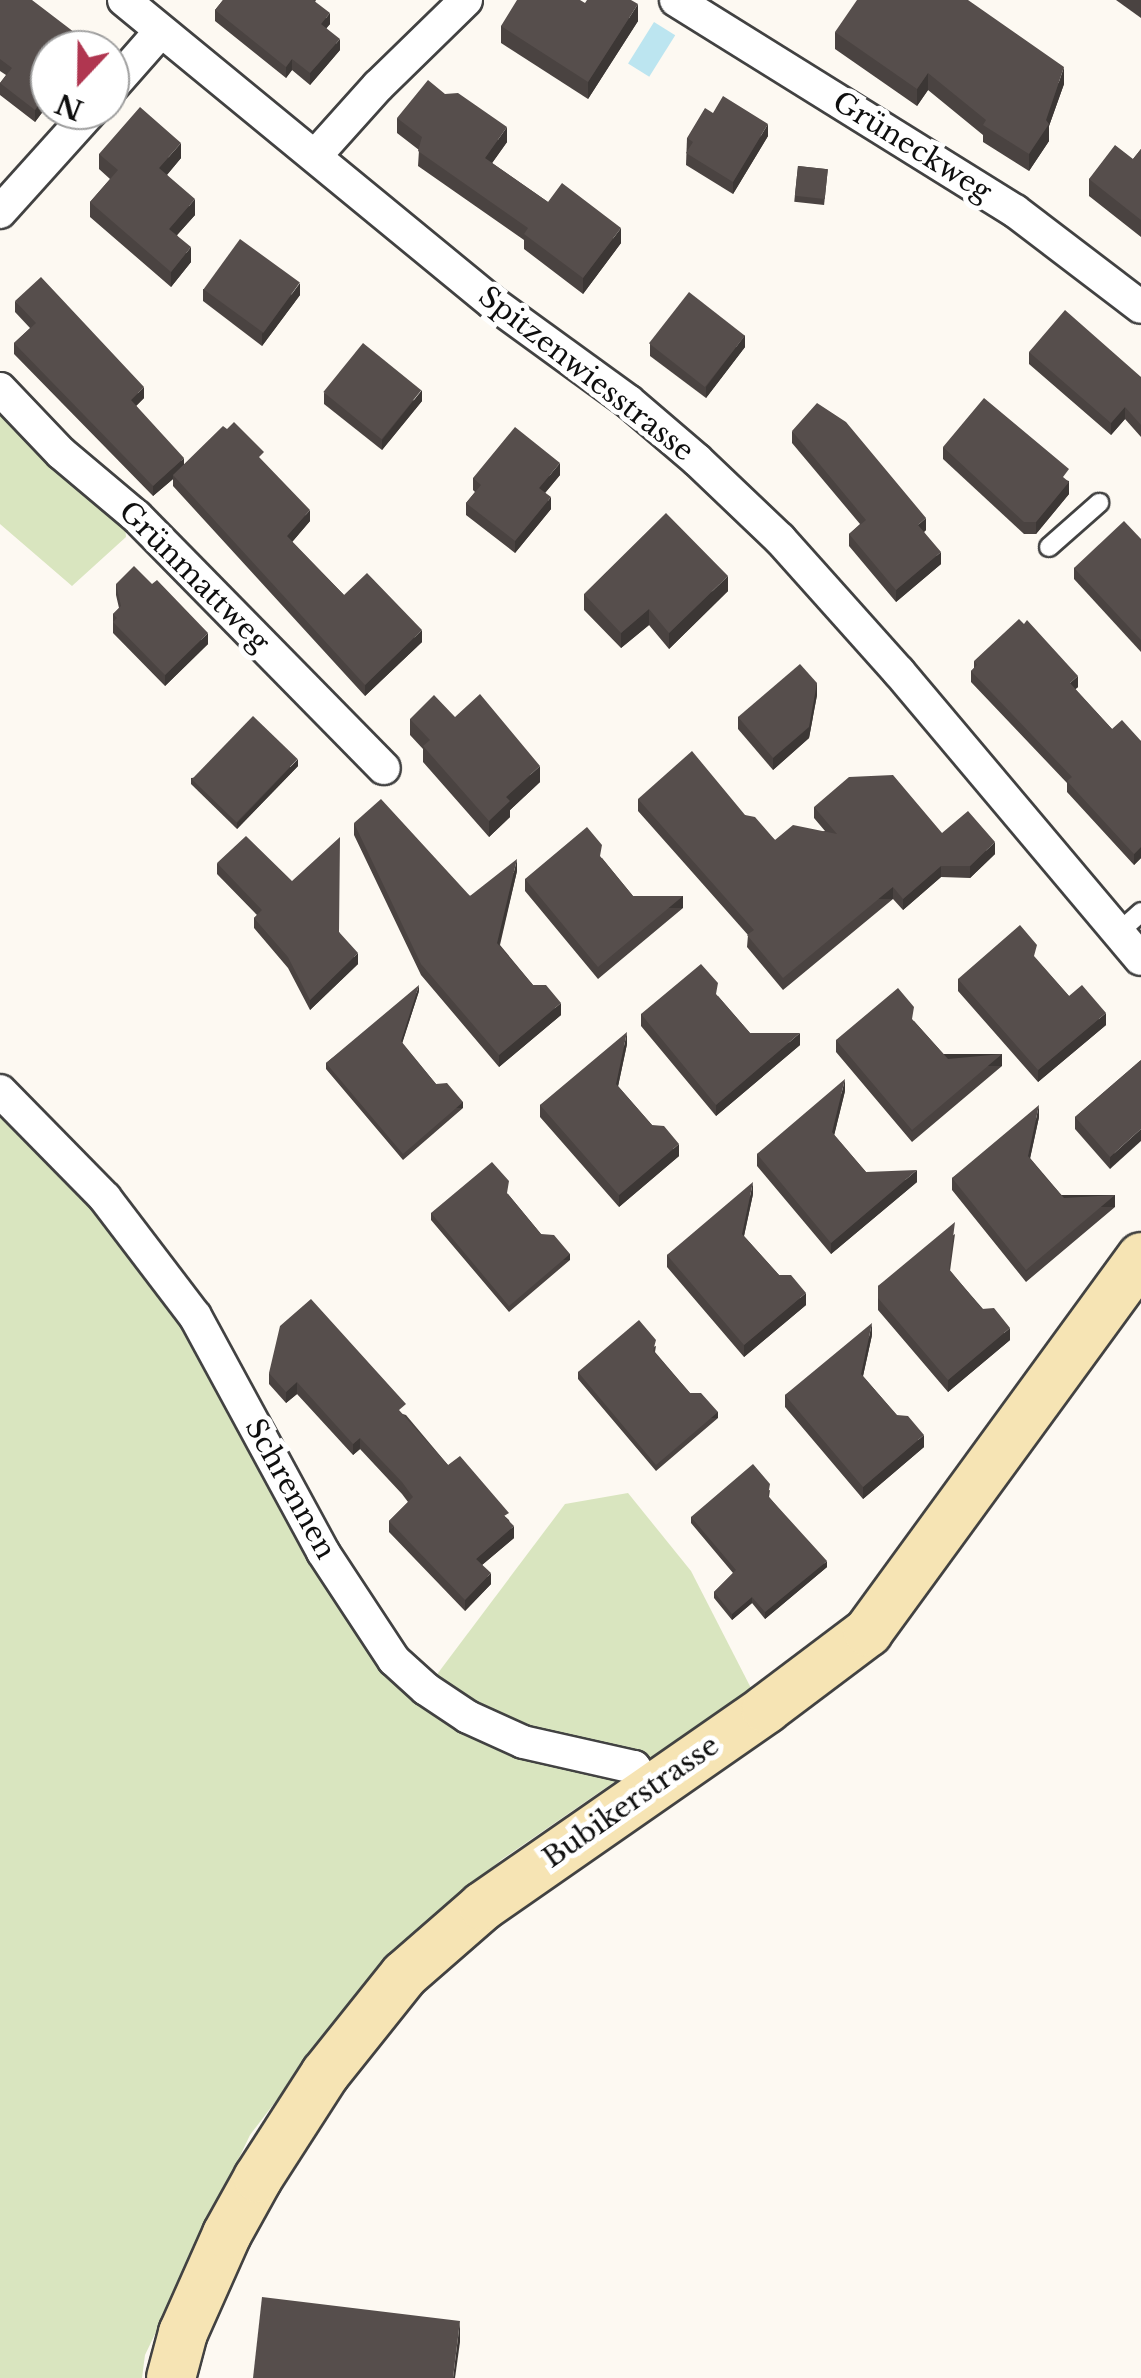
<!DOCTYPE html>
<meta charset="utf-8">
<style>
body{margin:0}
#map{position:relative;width:1141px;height:2378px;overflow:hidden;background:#fdf9f2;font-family:"Libre Baskerville",serif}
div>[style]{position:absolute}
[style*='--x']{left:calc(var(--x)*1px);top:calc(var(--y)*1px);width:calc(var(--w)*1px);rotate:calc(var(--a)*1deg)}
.green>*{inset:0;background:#d9e5bf}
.water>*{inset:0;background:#bce5f0;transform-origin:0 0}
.roads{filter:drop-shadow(2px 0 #424242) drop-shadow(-2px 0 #424242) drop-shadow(0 2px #424242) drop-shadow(0 -2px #424242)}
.lane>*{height:18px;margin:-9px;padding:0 9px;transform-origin:9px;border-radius:9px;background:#fff}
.street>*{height:32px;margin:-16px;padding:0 16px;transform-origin:16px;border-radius:16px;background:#fff}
.secondary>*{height:48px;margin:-24px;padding:0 24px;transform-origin:24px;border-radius:24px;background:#f6e4b4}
.wall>*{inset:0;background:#4a4341;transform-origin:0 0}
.shaded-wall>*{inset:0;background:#3c3735;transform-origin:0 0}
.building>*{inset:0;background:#564e4c;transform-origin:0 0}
span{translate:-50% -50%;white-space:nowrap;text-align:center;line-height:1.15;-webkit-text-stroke:10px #fff;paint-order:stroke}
.street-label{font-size:28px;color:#0f0f0f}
.north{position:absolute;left:30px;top:30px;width:100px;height:100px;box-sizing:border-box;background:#fff;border:2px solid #9f9f9f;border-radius:50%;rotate:202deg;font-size:28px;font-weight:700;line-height:40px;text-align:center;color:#0f0f0f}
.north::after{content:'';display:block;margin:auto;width:35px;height:45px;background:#b03650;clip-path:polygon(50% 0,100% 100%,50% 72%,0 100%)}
</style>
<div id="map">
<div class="green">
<i style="clip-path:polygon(0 414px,62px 478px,125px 524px,126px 537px,72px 586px,0 524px)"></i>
<i style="clip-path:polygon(0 1107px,139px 1253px,385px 1666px,526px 1761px,573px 1761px,617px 1780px,501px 1860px,384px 1959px,250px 2135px,145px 2355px,142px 2378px,0 2378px)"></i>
<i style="clip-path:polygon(628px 1493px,691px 1571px,753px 1692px,651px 1789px,426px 1689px,565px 1504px)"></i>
</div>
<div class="water">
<i style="left:654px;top:22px;width:25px;height:49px;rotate:32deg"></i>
</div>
<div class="roads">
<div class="lane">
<i style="--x:1049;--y:547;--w:67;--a:-41.3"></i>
<i style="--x:1119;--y:932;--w:30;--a:-42"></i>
</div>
<div class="street">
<i style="--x:124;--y:0;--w:477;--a:39.4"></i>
<i style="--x:493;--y:303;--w:167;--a:36"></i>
<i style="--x:628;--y:401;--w:91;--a:40.5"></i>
<i style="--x:697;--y:460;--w:115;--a:43.6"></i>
<i style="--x:780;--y:539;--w:178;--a:48.2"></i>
<i style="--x:899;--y:672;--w:375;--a:49.9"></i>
<i style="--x:676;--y:0;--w:399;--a:31.9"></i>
<i style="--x:1015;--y:211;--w:158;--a:37.3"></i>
<i style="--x:110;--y:89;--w:77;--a:-48.7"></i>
<i style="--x:316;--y:155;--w:93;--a:-48.1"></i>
<i style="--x:378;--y:86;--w:123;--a:-44.3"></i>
<i style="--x:0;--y:212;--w:137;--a:-48"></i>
<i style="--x:0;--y:389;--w:88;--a:46.4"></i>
<i style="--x:61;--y:453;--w:99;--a:40.1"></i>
<i style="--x:137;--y:517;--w:352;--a:45.5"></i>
<i style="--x:0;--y:1091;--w:150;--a:45.5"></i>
<i style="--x:105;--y:1198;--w:148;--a:52.7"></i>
<i style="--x:195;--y:1316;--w:268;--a:61.5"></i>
<i style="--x:323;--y:1552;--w:129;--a:56.7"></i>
<i style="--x:394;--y:1660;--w:43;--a:42.2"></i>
<i style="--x:426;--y:1689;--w:50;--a:33.7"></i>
<i style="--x:468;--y:1717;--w:60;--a:24.4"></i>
<i style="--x:523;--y:1742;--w:114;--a:12.7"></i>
<i style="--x:634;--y:1767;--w:28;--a:52"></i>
</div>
<div class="secondary">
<i style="--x:171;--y:2378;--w:47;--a:-75.1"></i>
<i style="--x:183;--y:2333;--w:108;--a:-66"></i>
<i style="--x:227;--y:2234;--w:64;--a:-61"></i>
<i style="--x:258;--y:2178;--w:124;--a:-57.2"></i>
<i style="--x:325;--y:2074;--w:127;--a:-51.4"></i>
<i style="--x:404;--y:1975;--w:105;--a:-41.1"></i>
<i style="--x:483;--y:1906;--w:345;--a:-34.8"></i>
<i style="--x:766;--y:1709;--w:128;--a:-37"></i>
<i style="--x:868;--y:1632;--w:464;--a:-53.9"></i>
</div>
</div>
<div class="wall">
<i style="clip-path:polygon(0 0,87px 50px,50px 50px,50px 102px,35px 122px,0 95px,0 83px,6px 75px,0 71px)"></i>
<i style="clip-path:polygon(223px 0,316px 0,315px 2px,330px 24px,326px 28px,340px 50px,310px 85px,292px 70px,286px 78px,215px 21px,215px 10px)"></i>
<i style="clip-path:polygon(1116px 0,1141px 0,1141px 18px)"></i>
<i style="clip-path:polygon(585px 3px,638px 21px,588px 99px,501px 43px,501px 26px)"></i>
<i style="clip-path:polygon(835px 32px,1064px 84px,1049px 126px,1049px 141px,1029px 171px,983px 142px,983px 135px,928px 90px,917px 106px,835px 49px)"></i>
<i style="clip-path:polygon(397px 118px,507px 142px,492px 163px,548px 202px,621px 243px,583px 294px,524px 249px,524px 240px,418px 166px,419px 150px,397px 133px)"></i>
<i style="clip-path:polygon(768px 136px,733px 194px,686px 165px,687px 138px)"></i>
<i style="clip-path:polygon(1141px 149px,1141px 237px,1089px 196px,1089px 179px,1133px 159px)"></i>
<i style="clip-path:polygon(99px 154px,181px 158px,167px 175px,195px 215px,177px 235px,191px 262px,171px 287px,90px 217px,90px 202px,110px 179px,99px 169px)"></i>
<i style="left:798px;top:166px;width:30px;height:36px;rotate:6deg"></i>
<i style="clip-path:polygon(203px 289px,300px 295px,262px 346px,203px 301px)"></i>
<i style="clip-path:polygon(15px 301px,144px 398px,136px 406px,184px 464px,264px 463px,310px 521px,292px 542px,344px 595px,422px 642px,365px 696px,173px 486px,173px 479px,153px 496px,14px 354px,14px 343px,30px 328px,15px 312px)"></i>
<i style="clip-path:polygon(650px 344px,745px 347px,706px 398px,650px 356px)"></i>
<i style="clip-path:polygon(1029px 352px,1141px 377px,1141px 437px,1125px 419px,1111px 435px,1029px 364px)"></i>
<i style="clip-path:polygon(324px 393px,422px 401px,382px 450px,324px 404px)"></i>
<i style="clip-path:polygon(792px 431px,926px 530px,924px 532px,941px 564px,896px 602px,849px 546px,849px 534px,860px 524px,792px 443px)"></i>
<i style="clip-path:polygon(943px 447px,1069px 481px,1069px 494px,1036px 534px,1024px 534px,943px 459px)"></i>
<i style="clip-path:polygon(560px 475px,545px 493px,551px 509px,515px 553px,466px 515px,466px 503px,475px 492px,473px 490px,473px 478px)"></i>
<i style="clip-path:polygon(1141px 539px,1141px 652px,1074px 579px,1074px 568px)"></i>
<i style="clip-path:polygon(116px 584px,208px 644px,165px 686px,113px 633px,113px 614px,119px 608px,116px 595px)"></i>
<i style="clip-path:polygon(728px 591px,669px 649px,649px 625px,621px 648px,584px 610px,584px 594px)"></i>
<i style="clip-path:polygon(974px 661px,1078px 687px,1075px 689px,1112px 729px,1141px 741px,1141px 858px,1134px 865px,1067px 792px,1067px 783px,971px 682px,971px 671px,974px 668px)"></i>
<i style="clip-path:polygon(817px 695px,809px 738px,773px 770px,738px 729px,738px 717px)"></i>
<i style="clip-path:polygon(455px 717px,540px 782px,510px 810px,510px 817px,489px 837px,423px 762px,423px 749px,410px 735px,410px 719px)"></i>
<i style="clip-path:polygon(298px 766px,237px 829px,191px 784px,191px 778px)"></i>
<i style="clip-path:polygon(638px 799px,745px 815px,775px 840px,825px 831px,814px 818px,814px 807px,942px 833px,995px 854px,970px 878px,941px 877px,903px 910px,893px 899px,783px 990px,747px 947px,748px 935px,638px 811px)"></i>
<i style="clip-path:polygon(354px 823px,470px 896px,517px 871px,500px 945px,533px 985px,561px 1015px,499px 1067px,421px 975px,354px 835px)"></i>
<i style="clip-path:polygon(602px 858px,633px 896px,683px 908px,598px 979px,525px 891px,525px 879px)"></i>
<i style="clip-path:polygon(217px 863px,339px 932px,358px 964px,310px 1010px,288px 968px,254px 928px,254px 918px,257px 915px,217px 874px)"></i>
<i style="clip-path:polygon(1036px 959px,1069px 996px,1106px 1025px,1038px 1082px,958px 991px,958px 979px)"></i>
<i style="clip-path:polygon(419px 991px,402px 1043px,436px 1084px,463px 1108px,403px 1160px,326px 1069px,326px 1063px)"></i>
<i style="clip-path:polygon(718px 996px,750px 1033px,800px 1045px,716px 1116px,641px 1026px,641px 1014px)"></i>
<i style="clip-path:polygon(914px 1021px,948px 1059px,1002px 1066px,912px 1142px,836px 1052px,836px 1040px)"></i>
<i style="clip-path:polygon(627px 1044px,618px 1086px,679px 1156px,619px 1207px,540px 1117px,540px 1105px)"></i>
<i style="clip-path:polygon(1141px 1060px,1110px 1169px,1075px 1129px,1075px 1117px)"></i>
<i style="clip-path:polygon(845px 1091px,834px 1135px,866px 1172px,917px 1182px,831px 1254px,757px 1166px,757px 1154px)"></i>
<i style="clip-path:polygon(1039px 1117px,1030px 1158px,1064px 1198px,1115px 1207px,1026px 1282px,952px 1190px,952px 1178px)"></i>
<i style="clip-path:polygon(508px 1194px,541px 1234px,570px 1260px,509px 1312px,431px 1220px,431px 1213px)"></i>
<i style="clip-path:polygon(753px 1194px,744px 1236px,806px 1305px,744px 1357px,667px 1267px,667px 1255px)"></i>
<i style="clip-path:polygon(955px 1234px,950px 1271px,1010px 1340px,948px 1392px,878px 1310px,878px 1286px)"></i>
<i style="clip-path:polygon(872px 1335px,863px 1376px,924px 1447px,863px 1499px,785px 1407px,785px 1395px)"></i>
<i style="clip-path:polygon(656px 1346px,655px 1352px,690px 1393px,718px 1418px,656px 1471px,578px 1379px,578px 1372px)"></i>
<i style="clip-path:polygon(269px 1373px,406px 1415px,448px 1465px,509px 1520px,514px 1538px,482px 1565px,491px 1584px,465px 1611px,389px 1532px,389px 1521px,408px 1502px,402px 1494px,360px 1449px,353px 1455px,297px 1394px,286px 1403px,269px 1384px)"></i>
<i style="clip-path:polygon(770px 1490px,769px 1497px,827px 1567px,765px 1619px,752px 1603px,732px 1620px,714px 1598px,714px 1592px,733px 1573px,691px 1523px,691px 1517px)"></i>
</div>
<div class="shaded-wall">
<i style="clip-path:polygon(638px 4px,638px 21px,588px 99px,588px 82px)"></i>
<i style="clip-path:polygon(330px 13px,330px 24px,321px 35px,321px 24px)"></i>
<i style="clip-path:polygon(340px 39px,340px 50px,310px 85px,310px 73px)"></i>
<i style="clip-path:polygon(292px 59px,292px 70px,286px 78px,286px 67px)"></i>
<i style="clip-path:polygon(1064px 67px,1064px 84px,1049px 126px,1049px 141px,1029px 171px,1029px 154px,1046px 120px)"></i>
<i style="clip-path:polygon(928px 73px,928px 90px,917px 106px,917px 89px)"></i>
<i style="clip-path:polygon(50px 90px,50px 102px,35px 122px,35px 110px)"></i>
<i style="clip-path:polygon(768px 124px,768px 136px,733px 194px,733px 182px)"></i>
<i style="clip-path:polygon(507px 127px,507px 142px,485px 173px,485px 158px)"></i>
<i style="clip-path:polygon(181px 143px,181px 158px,159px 184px,159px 168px)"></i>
<i style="clip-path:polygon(195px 199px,195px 215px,169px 244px,169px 229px)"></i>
<i style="clip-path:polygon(621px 228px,621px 243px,583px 294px,583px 278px)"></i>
<i style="clip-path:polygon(191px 247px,191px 262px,171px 287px,171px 272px)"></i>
<i style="clip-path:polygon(300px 283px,300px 295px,262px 346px,262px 334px)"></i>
<i style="clip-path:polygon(745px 335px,745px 347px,706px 398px,706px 387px)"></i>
<i style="clip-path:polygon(144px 387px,144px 398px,131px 411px,131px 400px)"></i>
<i style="clip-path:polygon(422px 390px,422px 401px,382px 450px,382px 440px)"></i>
<i style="clip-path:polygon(1125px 407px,1125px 419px,1111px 435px,1111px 423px)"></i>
<i style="clip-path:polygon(184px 458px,184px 469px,173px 475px,173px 479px,153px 496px,153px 486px)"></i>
<i style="clip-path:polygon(560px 463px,560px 475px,539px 500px,539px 488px)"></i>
<i style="clip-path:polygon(1069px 482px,1069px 494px,1036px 534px,1036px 522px)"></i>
<i style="clip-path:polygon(551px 497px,551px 509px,515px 553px,515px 541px)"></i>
<i style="clip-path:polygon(310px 510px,310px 521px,287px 548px,287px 536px)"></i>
<i style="clip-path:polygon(926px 518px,926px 530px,918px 537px,918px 525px)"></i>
<i style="clip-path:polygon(941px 552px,941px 564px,896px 602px,896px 590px)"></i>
<i style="clip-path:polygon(728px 576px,728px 591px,669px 649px,669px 633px)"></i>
<i style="clip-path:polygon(649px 609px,649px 625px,621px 648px,621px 633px)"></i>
<i style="clip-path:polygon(422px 630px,422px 642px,365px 696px,365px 685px)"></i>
<i style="clip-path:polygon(208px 633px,208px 644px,165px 686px,165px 675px)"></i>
<i style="clip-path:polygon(1078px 676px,1078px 687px,1070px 694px,1070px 683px)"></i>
<i style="clip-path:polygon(817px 683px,817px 695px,809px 738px,773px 770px,773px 758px)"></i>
<i style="clip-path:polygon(298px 759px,298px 766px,237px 829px,237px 823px)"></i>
<i style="clip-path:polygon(540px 766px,540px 782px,510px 810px,510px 817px,489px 837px,489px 821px,506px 797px)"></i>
<i style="clip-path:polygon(995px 842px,995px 854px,970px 878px,970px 866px)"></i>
<i style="clip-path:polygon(1141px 847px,1141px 858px,1134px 865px,1134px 854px)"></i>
<i style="clip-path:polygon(517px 859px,517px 871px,497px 954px,497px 943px)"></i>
<i style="clip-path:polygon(941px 866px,941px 877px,903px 910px,903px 899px)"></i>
<i style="left:893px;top:887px;width:12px;height:143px;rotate:90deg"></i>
<i style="left:683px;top:896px;width:12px;height:111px;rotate:90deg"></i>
<i style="clip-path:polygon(358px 953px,358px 964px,310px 1010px,310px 1000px)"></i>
<i style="clip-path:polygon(419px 985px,419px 991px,401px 1047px,401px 1041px)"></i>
<i style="clip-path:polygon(561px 1003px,561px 1015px,499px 1067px,499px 1055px)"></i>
<i style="clip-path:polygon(1106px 1013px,1106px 1025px,1038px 1082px,1038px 1070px)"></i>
<i style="clip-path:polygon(627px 1032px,627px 1044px,616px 1096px,616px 1084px)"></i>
<i style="clip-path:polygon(800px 1033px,800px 1045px,716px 1116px,716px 1105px)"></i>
<i style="left:1002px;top:1054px;width:12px;height:118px;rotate:90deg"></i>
<i style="clip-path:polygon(845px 1079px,845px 1091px,832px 1144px,832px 1132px)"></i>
<i style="left:463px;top:1102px;width:6px;height:79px;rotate:90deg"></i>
<i style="clip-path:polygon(1039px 1105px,1039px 1117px,1028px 1168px,1028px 1156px)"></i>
<i style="clip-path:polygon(1141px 1129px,1141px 1141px,1110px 1169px,1110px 1157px)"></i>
<i style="clip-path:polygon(679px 1144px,679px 1156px,619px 1207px,619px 1195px)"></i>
<i style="clip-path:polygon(917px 1170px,917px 1182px,831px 1254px,831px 1243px)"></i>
<i style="clip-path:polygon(753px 1182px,753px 1194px,742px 1245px,742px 1234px)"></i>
<i style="left:1115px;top:1195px;width:12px;height:116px;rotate:90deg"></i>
<i style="left:570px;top:1254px;width:6px;height:80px;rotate:90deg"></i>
<i style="clip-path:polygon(806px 1293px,806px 1305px,744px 1357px,744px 1345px)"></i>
<i style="clip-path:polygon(872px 1323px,872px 1335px,861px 1385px,861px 1374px)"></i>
<i style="clip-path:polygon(1010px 1328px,1010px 1340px,948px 1392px,948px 1380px)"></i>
<i style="clip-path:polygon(297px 1382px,297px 1394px,286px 1403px,286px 1392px)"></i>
<i style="left:718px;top:1412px;width:6px;height:82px;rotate:90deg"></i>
<i style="clip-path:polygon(924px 1435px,924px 1447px,863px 1499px,863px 1487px)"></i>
<i style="clip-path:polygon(360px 1438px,360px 1449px,353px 1455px,353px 1444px)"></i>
<i style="clip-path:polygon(514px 1526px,514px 1538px,476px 1570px,476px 1559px)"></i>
<i style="clip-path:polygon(827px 1561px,827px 1567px,765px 1619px,765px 1612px)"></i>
<i style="clip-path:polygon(491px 1573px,491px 1584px,465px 1611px,465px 1600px)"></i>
<i style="clip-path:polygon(752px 1597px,752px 1603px,732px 1620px,732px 1614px)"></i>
<i style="clip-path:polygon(460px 2321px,460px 2342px,455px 2378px,453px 2378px)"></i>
</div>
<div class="building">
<i style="clip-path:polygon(0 0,32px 0,87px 42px,81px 50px,50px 50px,50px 90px,35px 110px,0 83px,12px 68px,0 59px)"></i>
<i style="clip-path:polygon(223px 0,313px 0,330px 13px,321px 24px,340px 39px,310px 73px,292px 59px,286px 67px,215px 10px)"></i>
<i style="clip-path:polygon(517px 0,580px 0,585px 3px,587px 0,631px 0,638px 4px,588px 82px,501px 26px)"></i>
<i style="clip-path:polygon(857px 0,968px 0,1064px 67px,1046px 120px,1049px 124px,1029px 154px,983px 125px,986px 120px,928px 73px,917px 89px,835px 32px)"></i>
<i style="clip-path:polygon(428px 80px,445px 94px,458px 93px,507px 127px,485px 158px,548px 202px,562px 183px,621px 228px,583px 278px,524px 234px,528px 228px,418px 151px,422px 137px,397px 118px)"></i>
<i style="clip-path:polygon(723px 96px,768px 124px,733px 182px,686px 153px,693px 142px,687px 138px,705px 108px,713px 113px)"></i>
<i style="clip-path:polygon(140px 107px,181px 143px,159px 168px,195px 199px,169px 229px,191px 247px,171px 272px,90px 202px,118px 170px,99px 154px)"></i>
<i style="clip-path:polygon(1115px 145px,1133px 159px,1141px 149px,1141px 220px,1089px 179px)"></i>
<i style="left:798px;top:166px;width:30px;height:30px;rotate:6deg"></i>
<i style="left:240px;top:239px;width:74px;height:62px;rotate:36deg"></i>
<i style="clip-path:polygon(41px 277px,144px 387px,131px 400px,184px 458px,153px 486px,14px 343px,36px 323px,15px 301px)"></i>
<i style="left:689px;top:292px;width:71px;height:65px;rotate:38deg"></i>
<i style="clip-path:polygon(1065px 310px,1141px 377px,1141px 425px,1125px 407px,1111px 423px,1029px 352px)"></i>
<i style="left:363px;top:343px;width:75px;height:63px;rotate:39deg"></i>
<i style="clip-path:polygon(984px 398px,1069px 469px,1063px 477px,1069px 482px,1036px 522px,1024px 522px,943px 447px)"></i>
<i style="clip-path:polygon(817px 403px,846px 422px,926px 518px,918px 525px,941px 552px,896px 590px,849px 534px,866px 520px,792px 431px)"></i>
<i style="clip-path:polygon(234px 422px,264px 452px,259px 457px,310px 510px,287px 536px,344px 595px,367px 573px,422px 630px,365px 685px,173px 475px,223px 426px,227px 429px)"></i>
<i style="clip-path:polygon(515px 427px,560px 463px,539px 488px,551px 497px,515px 541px,466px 503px,481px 485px,473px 478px)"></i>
<i style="clip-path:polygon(666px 513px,728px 576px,669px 633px,649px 609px,621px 633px,584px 594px)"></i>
<i style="clip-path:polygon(1124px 521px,1141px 539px,1141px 640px,1074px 568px)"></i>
<i style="clip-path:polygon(134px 566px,152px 584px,157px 580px,208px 633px,165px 675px,113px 622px,117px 618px,113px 614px,121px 606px,116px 584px)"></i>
<i style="clip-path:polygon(1019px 619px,1024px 624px,1027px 620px,1078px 676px,1070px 683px,1112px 729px,1122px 720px,1141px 741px,1141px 847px,1134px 854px,1067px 781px,1072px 777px,971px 671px,977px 665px,974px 661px)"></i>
<i style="clip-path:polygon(800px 664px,817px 683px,809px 727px,773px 758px,738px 717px)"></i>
<i style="clip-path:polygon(480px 694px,540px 766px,506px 797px,510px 801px,489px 821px,423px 746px,430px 740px,410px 719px,434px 695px,455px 717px)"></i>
<i style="left:253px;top:716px;width:62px;height:88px;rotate:44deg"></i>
<i style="clip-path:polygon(692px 751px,745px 815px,755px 817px,775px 840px,793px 825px,837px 834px,814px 807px,849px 777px,893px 775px,942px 833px,968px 811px,995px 842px,970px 866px,941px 866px,903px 899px,893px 887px,783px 978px,747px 935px,754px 930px,638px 799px)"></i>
<i style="clip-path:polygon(381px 799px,470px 896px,517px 859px,497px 943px,533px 985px,546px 985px,561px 1003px,499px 1055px,421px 964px,354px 823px)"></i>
<i style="clip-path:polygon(587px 827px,602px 845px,600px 856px,633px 896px,683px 896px,598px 967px,525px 879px)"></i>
<i style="clip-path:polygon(246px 836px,292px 881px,340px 837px,339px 932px,358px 953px,310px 1000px,288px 957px,254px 918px,262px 910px,217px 863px)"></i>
<i style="clip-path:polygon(1020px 925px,1037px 945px,1034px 956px,1069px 996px,1082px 985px,1106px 1013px,1038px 1070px,958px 979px)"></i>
<i style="clip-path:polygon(701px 964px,718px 983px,716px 994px,750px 1033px,800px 1033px,716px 1105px,641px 1014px)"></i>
<i style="clip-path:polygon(419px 985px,401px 1041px,436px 1084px,447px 1083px,463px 1102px,403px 1154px,326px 1063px)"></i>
<i style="clip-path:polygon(898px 988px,914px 1007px,912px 1019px,948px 1059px,1002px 1054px,912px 1130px,836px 1040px)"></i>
<i style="clip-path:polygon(627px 1032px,616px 1084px,652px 1125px,664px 1126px,679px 1144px,619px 1195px,540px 1105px)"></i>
<i style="clip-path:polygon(1141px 1060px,1141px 1129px,1110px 1157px,1075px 1117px)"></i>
<i style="clip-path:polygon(845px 1079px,832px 1132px,866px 1172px,917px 1170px,831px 1243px,757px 1154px)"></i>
<i style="clip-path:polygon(1039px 1105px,1028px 1156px,1046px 1178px,1064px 1198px,1115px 1195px,1026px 1270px,952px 1178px)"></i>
<i style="clip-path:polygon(492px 1162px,509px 1181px,507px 1193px,541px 1234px,554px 1235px,570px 1254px,509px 1306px,431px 1213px)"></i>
<i style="clip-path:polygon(753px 1182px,742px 1234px,779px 1275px,791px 1275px,806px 1293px,744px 1345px,667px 1255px)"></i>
<i style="clip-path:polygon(955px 1222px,949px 1269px,982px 1309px,994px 1308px,1010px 1328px,948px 1380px,878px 1298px,878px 1286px)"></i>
<i style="clip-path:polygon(311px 1299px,406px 1404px,399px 1410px,448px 1465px,460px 1456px,509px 1513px,504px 1516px,514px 1526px,476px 1559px,491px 1573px,465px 1600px,389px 1521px,413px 1497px,402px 1482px,360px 1438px,353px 1444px,297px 1382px,286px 1392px,269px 1373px,280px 1326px)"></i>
<i style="clip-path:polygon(639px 1320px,656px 1340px,653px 1351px,690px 1393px,701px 1393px,718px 1412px,656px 1465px,578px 1372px)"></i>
<i style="clip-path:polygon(872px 1323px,861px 1374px,897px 1415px,908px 1416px,924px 1435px,863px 1487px,785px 1395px)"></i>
<i style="clip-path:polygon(753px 1464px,770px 1484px,768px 1496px,827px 1561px,765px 1612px,752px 1597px,732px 1614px,714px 1592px,736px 1570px,691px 1517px)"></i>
<i style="clip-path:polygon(262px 2297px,460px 2321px,453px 2378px,253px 2378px)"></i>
</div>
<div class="street-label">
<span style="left:912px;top:147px;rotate:32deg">Grüneckweg</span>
<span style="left:586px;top:374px;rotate:38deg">Spitzenwiesstrasse</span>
<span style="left:194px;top:577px;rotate:45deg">Grünmattweg</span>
<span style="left:290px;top:1489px;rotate:61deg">Schrennen</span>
<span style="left:631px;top:1802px;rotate:-35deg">Bubikerstrasse</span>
</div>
<div class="north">N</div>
</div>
